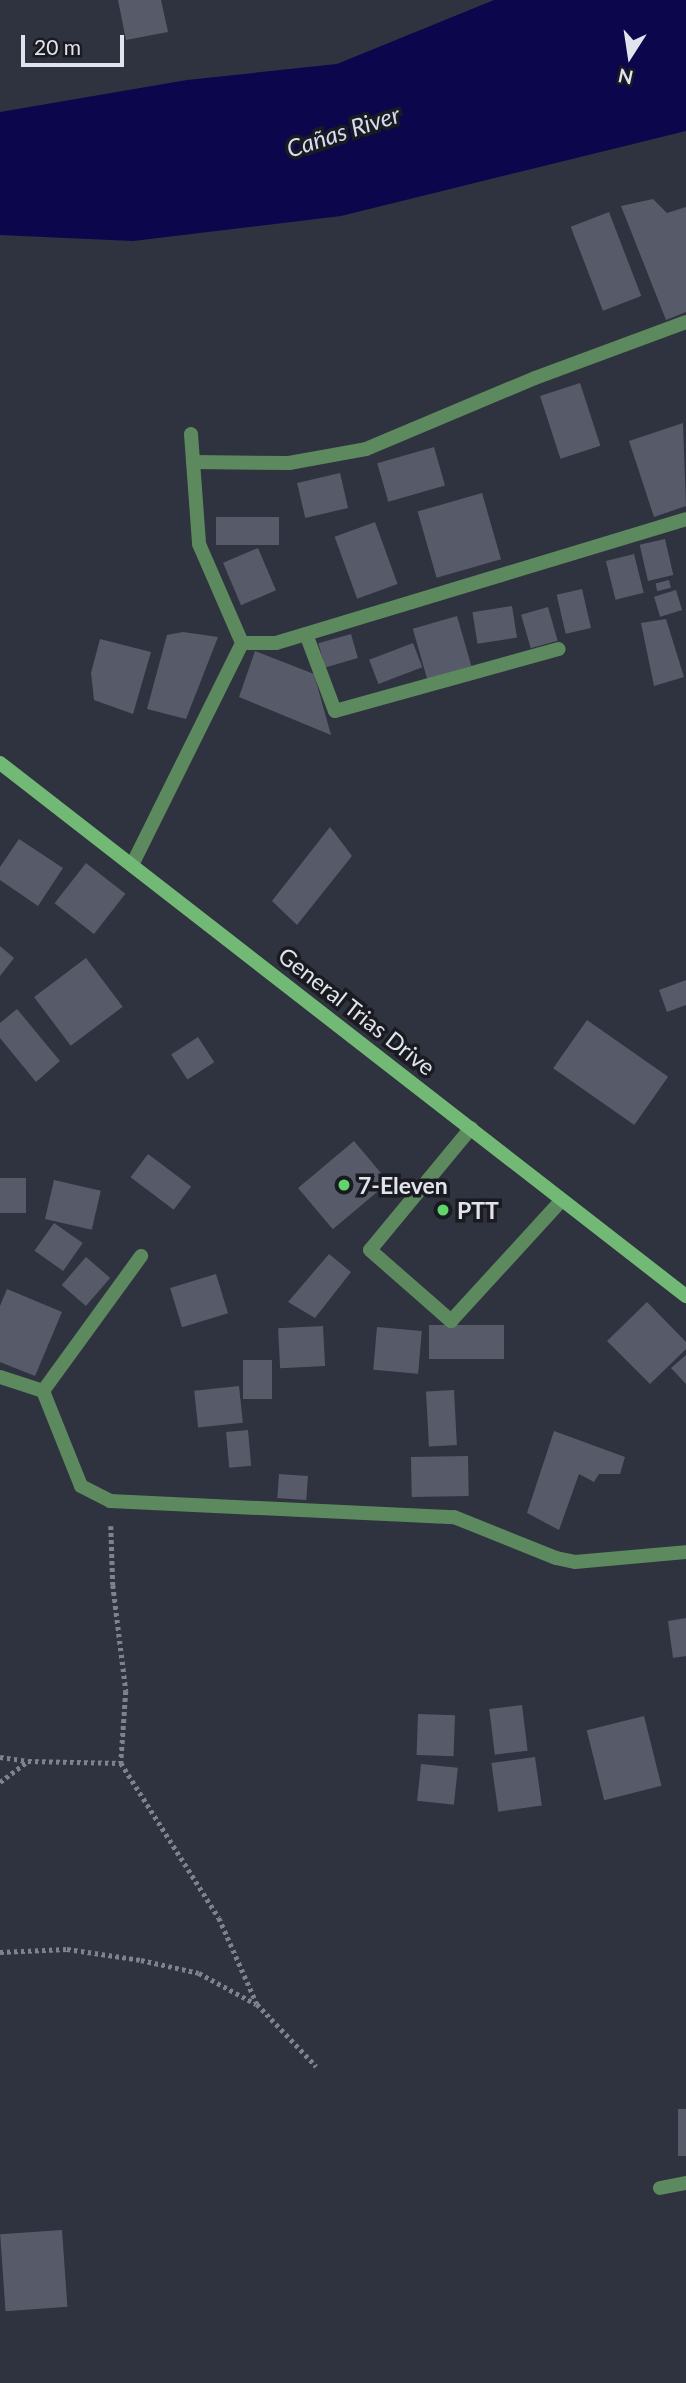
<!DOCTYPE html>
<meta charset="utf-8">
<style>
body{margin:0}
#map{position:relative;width:686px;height:2383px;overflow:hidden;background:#2f323f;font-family:Lato,sans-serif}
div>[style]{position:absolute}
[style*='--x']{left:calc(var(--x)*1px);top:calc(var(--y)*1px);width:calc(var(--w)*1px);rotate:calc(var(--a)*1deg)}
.water>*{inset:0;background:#0c064d}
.building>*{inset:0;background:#575b69;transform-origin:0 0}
.path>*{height:4.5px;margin-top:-2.25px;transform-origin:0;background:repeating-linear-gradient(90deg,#7f818d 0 3.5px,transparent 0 7px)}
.service>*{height:14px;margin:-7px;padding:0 7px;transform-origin:7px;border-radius:7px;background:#5c895e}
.minor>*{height:14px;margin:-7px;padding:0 7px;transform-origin:7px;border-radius:7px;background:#5c895e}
.secondary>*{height:14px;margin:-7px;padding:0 7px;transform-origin:7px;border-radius:7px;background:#71b974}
.dots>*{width:19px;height:19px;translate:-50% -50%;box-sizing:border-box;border:4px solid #191b20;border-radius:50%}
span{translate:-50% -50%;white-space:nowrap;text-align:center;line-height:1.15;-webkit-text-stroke:7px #191b20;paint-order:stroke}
.street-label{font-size:23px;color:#e2e4ed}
.poi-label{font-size:23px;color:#e2e4ed;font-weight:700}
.left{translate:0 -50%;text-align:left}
.water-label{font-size:24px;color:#d6ddf2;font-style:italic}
.north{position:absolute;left:595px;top:21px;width:70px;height:70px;-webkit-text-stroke:5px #191b20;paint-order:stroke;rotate:192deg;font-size:19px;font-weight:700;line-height:28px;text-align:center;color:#e2e4ed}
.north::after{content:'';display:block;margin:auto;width:24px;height:32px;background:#e2e4ed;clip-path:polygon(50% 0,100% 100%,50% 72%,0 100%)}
.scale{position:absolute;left:21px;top:35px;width:103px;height:32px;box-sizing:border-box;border:4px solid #e2e4ed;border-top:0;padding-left:9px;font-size:21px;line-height:24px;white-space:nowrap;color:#e2e4ed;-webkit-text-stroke:5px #191b20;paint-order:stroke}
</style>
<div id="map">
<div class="water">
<i style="clip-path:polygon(494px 0,686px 0,686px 131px,341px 216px,133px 241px,0 235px,0 112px,187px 80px,337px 64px)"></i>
</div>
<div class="building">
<i style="clip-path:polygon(118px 0,161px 0,168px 32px,126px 40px)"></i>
<i style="clip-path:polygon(653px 199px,667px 213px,686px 207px,686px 312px,666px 320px,621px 206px)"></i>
<i style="left:609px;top:212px;width:90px;height:41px;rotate:69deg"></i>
<i style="left:580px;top:383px;width:66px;height:42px;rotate:72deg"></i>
<i style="clip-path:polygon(683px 423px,686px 506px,654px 517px,629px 441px)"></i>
<i style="left:434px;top:447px;width:40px;height:59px;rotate:74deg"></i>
<i style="left:340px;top:473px;width:36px;height:44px;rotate:77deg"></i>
<i style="left:482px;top:493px;width:69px;height:67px;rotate:74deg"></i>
<i style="left:216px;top:517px;width:63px;height:28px"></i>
<i style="left:375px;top:522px;width:66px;height:43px;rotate:70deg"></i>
<i style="left:665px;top:539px;width:37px;height:26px;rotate:77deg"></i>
<i style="left:258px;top:548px;width:46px;height:38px;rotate:67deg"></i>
<i style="left:634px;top:554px;width:40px;height:29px;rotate:76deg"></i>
<i style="left:669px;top:580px;width:8px;height:14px;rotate:76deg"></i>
<i style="left:582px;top:589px;width:40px;height:26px;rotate:77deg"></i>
<i style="left:676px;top:590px;width:21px;height:23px;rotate:73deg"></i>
<i style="left:512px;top:606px;width:32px;height:40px;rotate:81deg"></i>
<i style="left:548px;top:607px;width:35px;height:28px;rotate:74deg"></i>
<i style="left:457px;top:616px;width:52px;height:46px;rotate:74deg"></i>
<i style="clip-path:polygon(666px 619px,684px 677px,654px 686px,641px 623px)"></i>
<i style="clip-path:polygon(183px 632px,218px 637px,186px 719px,147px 709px,167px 635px)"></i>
<i style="left:351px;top:634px;width:25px;height:34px;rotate:74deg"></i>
<i style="clip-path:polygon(100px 639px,151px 652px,133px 714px,94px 700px,91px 673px)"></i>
<i style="left:413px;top:643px;width:26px;height:47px;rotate:69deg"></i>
<i style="clip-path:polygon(255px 651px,314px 674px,331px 735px,239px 697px)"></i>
<i style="clip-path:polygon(330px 827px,352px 856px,297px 925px,272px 901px)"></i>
<i style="clip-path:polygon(19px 839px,63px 868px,38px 906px,0 880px,0 867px)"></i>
<i style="left:86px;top:863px;width:50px;height:51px;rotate:38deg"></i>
<i style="clip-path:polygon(0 946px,14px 958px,0 976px)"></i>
<i style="left:86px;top:958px;width:61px;height:65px;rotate:53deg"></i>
<i style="clip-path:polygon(686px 980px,686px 1005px,667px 1012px,659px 990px)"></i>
<i style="clip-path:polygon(17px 1009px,60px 1061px,36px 1082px,0 1038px,0 1023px)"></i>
<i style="left:587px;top:1020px;width:99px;height:59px;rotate:35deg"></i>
<i style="left:198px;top:1037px;width:30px;height:32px;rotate:57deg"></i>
<i style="left:354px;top:1141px;width:54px;height:73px;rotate:50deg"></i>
<i style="left:148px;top:1154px;width:54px;height:29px;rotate:37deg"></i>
<i style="left:0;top:1178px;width:26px;height:35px"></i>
<i style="left:54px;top:1180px;width:48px;height:40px;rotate:13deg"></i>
<i style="left:54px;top:1223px;width:35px;height:34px;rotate:35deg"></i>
<i style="clip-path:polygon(329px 1254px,351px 1272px,315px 1318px,288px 1302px)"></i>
<i style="left:86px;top:1257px;width:32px;height:37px;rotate:41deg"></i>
<i style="left:216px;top:1274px;width:41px;height:48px;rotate:73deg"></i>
<i style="clip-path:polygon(7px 1289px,62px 1312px,35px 1376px,0 1362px,0 1306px)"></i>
<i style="clip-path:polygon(647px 1302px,686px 1342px,686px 1349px,650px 1384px,607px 1341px)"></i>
<i style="left:504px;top:1325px;width:34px;height:75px;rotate:90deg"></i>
<i style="left:323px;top:1326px;width:40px;height:45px;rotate:87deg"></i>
<i style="left:377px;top:1327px;width:45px;height:43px;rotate:5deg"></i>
<i style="clip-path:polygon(686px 1355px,686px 1384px,671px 1368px)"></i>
<i style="left:243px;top:1360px;width:29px;height:39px"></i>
<i style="left:239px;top:1386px;width:37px;height:45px;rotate:84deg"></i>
<i style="left:454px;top:1390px;width:55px;height:28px;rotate:87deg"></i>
<i style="left:248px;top:1430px;width:36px;height:22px;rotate:85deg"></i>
<i style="clip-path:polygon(554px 1431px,625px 1457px,620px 1474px,599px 1474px,594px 1482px,579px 1474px,559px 1530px,527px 1513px)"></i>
<i style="left:468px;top:1456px;width:40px;height:57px;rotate:89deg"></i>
<i style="left:279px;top:1474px;width:29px;height:24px;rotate:4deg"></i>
<i style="clip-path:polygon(686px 1618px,686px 1656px,673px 1658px,668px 1621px)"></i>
<i style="left:522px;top:1705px;width:46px;height:33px;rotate:83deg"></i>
<i style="left:418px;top:1714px;width:37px;height:41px;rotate:2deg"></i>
<i style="left:644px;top:1716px;width:72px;height:59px;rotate:76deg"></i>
<i style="left:535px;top:1757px;width:49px;height:44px;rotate:82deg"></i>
<i style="left:421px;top:1764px;width:37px;height:37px;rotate:6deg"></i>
<i style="left:678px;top:2109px;width:8px;height:47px"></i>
<i style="left:62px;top:2230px;width:77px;height:62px;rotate:86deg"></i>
</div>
<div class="path">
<i style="--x:111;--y:1526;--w:59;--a:88.1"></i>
<i style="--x:113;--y:1585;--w:107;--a:83"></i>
<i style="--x:126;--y:1691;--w:72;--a:94"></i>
<i style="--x:121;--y:1763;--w:183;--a:57.7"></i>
<i style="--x:219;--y:1918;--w:94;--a:66.2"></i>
<i style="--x:257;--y:2004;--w:86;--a:46.4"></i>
<i style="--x:0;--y:1757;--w:28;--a:8"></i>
<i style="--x:0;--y:1782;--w:35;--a:-37"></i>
<i style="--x:28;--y:1761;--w:93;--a:1.2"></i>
<i style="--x:0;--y:1952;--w:67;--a:-2.6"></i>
<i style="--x:67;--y:1949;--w:75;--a:8.5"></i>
<i style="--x:141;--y:1960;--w:59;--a:12.6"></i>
<i style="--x:199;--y:1973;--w:65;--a:28.5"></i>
</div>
<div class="service">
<i style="--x:471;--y:1128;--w:158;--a:129.6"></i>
<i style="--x:370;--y:1250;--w:108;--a:41.2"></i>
<i style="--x:451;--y:1321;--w:164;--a:-47.5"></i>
</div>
<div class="minor">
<i style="--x:191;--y:434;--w:110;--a:85.8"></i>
<i style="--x:199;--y:544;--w:108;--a:66.5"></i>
<i style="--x:193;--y:462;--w:96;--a:0.6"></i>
<i style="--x:289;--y:463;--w:78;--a:-10.3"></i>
<i style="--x:366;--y:449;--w:183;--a:-22.8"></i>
<i style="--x:535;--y:378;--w:161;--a:-20.3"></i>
<i style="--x:306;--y:634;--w:82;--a:69.4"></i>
<i style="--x:335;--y:711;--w:232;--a:-15.5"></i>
<i style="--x:132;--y:865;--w:248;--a:-63.6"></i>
<i style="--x:242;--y:643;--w:34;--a:0"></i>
<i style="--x:276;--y:643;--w:428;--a:-16.8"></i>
<i style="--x:0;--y:1377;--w:45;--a:18"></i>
<i style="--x:43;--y:1391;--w:102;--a:68.2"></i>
<i style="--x:81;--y:1486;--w:33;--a:27"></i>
<i style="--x:110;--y:1501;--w:344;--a:2.7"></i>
<i style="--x:454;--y:1517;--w:110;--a:21.9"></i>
<i style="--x:556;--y:1558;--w:19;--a:12"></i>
<i style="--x:575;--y:1562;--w:111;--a:-5.1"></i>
<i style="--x:43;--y:1391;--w:167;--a:-54"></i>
<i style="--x:660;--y:2188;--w:26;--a:-11"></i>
</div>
<div class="secondary">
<i style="--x:0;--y:763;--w:869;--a:37.85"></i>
</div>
<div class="dots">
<i style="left:344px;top:1185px;background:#60d56a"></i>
<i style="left:443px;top:1210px;background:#60d56a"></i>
</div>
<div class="street-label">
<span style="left:357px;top:1011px;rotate:38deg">General Trias Drive</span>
</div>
<div class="poi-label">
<span class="left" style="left:358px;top:1185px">7-Eleven</span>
<span class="left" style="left:457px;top:1210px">PTT</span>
</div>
<div class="water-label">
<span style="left:343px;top:131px;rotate:-18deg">Cañas River</span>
</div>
<div class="north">N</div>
<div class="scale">20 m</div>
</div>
